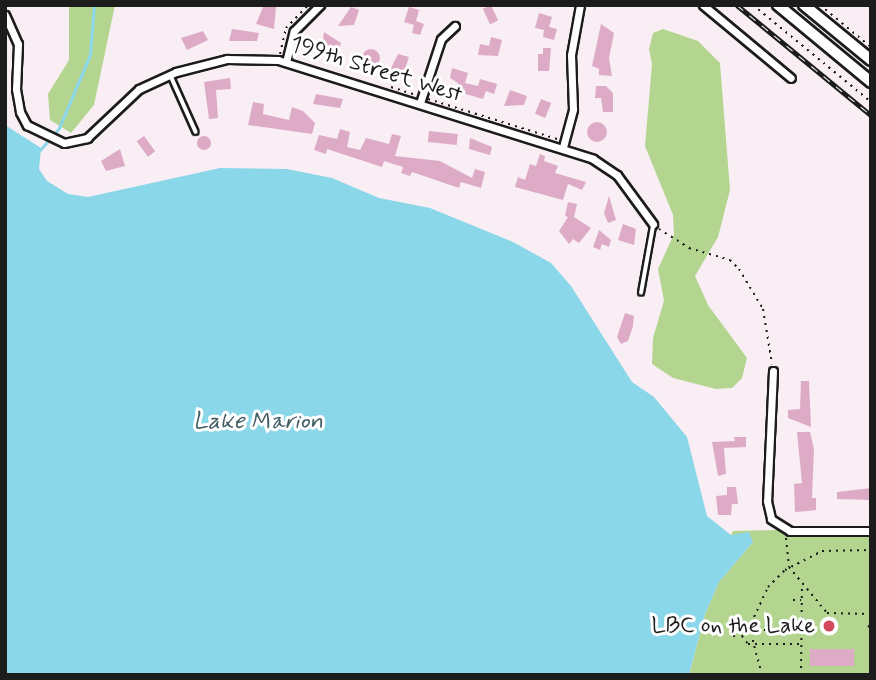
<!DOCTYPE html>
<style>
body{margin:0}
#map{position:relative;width:876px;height:680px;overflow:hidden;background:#f8eef4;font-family:Mynerve,sans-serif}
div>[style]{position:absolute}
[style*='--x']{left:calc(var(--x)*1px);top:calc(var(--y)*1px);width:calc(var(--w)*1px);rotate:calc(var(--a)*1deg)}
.green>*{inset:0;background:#b4d58f}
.water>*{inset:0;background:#8ad7e9}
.stream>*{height:2.5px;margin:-1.25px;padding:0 1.25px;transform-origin:1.25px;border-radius:1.25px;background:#8ad7e9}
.building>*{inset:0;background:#deabc6;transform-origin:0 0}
.round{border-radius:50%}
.path>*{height:2px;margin-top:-1px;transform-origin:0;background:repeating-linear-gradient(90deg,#1c1c1c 0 2px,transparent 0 7px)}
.roads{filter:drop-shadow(2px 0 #1c1c1c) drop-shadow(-2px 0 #1c1c1c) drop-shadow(0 2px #1c1c1c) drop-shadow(0 -2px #1c1c1c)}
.service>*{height:3.5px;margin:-1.75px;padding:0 1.75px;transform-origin:1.75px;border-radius:1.75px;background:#fff}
.minor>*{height:7px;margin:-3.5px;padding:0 3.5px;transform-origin:3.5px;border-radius:3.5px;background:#fff}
.secondary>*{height:10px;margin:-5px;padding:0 5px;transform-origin:5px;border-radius:5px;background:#fff}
.rail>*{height:5px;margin-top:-2.5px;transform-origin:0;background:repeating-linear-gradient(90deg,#fff 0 8px,#1c1c1c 0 16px);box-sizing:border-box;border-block:2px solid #1c1c1c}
.dots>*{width:19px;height:19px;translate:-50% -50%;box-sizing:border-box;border:4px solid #fff;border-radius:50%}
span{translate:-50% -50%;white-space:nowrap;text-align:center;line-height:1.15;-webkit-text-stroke:6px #fff;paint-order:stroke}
.street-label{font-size:23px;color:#1c1c1c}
.poi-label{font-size:23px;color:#1c1c1c}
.right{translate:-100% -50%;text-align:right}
.water-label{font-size:24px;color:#425d64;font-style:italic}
.frame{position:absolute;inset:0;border:7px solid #1c1c1c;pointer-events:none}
</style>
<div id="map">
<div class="green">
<i style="clip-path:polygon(69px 5px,115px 5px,94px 105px,71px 133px,50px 120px,48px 94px,69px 60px)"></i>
<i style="clip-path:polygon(663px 29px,698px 41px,720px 63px,730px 190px,718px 237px,695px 276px,708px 305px,747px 358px,742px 378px,732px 388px,716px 389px,673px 378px,652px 364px,653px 338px,664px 301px,658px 269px,674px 234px,673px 215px,645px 146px,652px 64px,649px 49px,653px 33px)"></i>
<i style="clip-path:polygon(776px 530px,871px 534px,871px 675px,689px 675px,705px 614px,719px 582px,753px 542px,731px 535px,733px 531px)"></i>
</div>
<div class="water">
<i style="clip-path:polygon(5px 125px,41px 148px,39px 169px,47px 181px,68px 194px,88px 197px,220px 168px,287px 169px,332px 178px,379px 198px,430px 208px,513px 242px,551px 263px,571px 286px,632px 382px,654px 397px,687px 437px,707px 516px,731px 535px,749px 532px,753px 542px,719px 582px,705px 614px,689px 675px,5px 675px)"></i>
</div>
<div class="stream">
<i style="--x:40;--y:150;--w:29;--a:-49"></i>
<i style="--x:59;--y:128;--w:79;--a:-67"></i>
<i style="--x:90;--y:55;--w:50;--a:-85.4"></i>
</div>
<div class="building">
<i style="clip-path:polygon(264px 5px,276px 7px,274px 29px,256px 24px)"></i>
<i style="left:491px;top:5px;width:17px;height:9px;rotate:65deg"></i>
<i style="clip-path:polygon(351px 7px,359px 10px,354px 25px,338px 26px)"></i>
<i style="clip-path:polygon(409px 7px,419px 10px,416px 21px,424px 24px,420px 35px,412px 33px,414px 25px,404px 22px)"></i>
<i style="clip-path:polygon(539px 13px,552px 17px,549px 27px,557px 29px,554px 40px,543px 37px,544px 30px,535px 28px)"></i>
<i style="clip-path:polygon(601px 24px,614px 33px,609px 58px,612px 76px,599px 75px,599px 69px,592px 66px)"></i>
<i style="clip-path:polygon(232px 29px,259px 33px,257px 41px,229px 41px)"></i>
<i style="clip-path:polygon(203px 31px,208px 40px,187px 50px,181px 38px)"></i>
<i style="clip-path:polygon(324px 32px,341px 43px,337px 57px,321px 55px)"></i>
<i style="clip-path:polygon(491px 37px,502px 40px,498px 56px,478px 55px,480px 44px,489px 46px)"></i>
<i style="clip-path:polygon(543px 48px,551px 48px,549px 71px,538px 71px,538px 54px,543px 54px)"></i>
<i class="round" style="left:362px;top:49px;width:18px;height:18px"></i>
<i style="clip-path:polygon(398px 54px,409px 57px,404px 72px,398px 74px,389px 72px)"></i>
<i style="clip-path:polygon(452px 68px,468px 73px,465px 83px,478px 86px,480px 79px,497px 84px,494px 94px,486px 91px,483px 99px,455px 91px,458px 83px,450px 78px)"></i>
<i style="clip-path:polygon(230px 78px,231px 89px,216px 90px,218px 118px,209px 119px,204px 82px)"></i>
<i style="clip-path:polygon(596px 86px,606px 86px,613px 93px,613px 112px,603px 112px,601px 98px,595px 98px)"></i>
<i style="clip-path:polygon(510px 90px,527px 96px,524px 105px,504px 106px)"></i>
<i style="clip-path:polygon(316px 94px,343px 99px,340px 108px,313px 104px)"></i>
<i style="left:541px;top:99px;width:11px;height:16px;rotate:22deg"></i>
<i style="clip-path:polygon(253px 102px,264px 104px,263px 114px,289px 120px,292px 107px,303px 111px,315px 123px,312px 134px,248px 125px)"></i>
<i class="round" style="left:587px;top:122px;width:20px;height:20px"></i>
<i style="clip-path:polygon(340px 129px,350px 132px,347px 147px,360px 150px,366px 138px,389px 144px,392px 134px,401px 136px,395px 156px,440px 161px,472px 178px,475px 169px,485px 172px,481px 188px,461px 182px,459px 188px,412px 172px,410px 176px,401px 173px,403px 167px,384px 161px,382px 167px,327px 149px,326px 154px,314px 150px,319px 135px,337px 139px)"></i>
<i style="left:429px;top:131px;width:29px;height:11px;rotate:6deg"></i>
<i class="round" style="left:197px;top:136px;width:14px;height:14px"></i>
<i style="left:144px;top:136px;width:19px;height:9px;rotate:54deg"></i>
<i style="clip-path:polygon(470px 138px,492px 147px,490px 155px,469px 149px)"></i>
<i style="clip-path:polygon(120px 149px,125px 166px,106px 171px,101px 161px)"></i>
<i style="clip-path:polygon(540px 154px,545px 156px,544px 161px,558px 166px,555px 173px,586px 182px,582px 190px,568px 184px,563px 200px,515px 187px,518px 177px,525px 180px,530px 164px,536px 166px)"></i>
<i style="clip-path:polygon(609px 196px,616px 220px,608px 223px,604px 213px)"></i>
<i style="clip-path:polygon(568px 202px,577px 204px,574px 217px,591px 228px,579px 243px,573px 239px,569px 244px,559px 231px,568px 217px,565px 216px)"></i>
<i style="clip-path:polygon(623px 224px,636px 229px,634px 245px,618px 240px)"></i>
<i style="clip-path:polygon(599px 230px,611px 240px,609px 247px,602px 244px,600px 250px,593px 247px)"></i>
<i style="clip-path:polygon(625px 313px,634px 316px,633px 326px,628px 341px,621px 344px,617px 337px)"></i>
<i style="clip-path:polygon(801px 381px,809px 381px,811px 427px,788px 418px,788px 410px,800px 409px)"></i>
<i style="clip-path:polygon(797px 432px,810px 432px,814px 449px,812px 498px,816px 498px,816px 510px,808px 511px,795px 512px,794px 484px,802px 483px)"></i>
<i style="clip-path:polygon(734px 437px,746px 437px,746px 447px,724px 448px,726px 474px,718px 476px,712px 442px,735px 441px)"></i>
<i style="clip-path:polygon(727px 487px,736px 487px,738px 504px,732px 504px,731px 515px,718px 515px,716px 496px,727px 495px)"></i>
<i style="clip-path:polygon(871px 488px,871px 500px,837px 499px,837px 492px)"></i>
<i style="left:810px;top:649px;width:44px;height:17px"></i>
</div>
<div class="path">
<i style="--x:753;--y:5;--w:153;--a:39.4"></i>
<i style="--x:820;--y:5;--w:66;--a:39.5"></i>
<i style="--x:280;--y:54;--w:27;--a:-77"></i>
<i style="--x:286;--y:28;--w:32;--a:-46"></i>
<i style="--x:391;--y:87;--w:26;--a:18"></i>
<i style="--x:428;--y:99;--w:135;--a:17.2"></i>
<i style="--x:659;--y:229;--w:36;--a:32"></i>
<i style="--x:689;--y:248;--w:43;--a:16.3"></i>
<i style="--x:730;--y:260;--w:13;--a:45"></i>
<i style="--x:739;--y:269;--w:47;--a:59"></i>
<i style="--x:763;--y:309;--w:56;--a:80.7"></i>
<i style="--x:786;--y:538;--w:29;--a:84"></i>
<i style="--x:789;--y:567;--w:60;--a:50.4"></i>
<i style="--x:827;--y:613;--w:44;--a:1.3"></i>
<i style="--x:793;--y:600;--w:8;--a:0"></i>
<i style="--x:793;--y:621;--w:7;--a:0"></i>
<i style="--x:868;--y:627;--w:4;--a:-45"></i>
<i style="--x:801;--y:630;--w:54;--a:180"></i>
<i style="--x:747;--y:630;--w:8;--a:130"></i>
<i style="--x:742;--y:636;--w:10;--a:53"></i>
<i style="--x:748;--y:644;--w:53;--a:0"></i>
<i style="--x:733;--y:636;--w:7;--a:0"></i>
<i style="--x:762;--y:675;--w:34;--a:-105"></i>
<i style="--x:753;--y:642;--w:25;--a:-88"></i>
<i style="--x:754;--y:617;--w:33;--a:-65"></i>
<i style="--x:768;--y:587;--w:24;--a:-45"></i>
<i style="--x:785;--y:570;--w:42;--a:-27.2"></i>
<i style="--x:822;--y:551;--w:49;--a:-1.2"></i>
<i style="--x:801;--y:675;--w:89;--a:-89.4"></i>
</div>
<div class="roads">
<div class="service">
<i style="--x:171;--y:76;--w:61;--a:65.9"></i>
<i style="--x:641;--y:293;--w:68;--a:-79.8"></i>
</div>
<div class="minor">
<i style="--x:703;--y:5;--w:114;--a:39.7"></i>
<i style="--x:5;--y:15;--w:32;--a:66"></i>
<i style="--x:18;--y:44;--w:45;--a:92.5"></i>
<i style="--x:16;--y:89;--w:23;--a:80"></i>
<i style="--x:20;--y:112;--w:15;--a:62"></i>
<i style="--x:27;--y:125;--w:41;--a:25.9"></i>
<i style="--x:64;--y:143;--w:24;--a:-12"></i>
<i style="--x:87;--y:138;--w:71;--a:-43.3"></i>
<i style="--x:139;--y:89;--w:41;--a:-24.7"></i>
<i style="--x:176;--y:72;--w:53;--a:-14.3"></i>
<i style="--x:227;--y:59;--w:51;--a:1.1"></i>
<i style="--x:278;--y:60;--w:330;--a:17.4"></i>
<i style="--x:593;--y:159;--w:29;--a:34"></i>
<i style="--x:617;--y:175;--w:61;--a:53.7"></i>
<i style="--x:286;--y:62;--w:32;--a:-76"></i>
<i style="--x:294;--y:31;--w:37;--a:-45"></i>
<i style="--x:420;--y:103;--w:67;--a:-71.8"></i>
<i style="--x:441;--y:39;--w:19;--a:-43"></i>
<i style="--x:563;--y:147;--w:39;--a:-75"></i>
<i style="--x:573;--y:109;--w:54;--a:-92.1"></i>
<i style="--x:571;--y:55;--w:51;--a:-79.8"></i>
<i style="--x:773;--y:371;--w:130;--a:92.6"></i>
<i style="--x:767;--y:501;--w:18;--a:77"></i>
<i style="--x:771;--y:519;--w:22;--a:32"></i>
<i style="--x:790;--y:531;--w:81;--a:0"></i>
</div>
<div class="secondary">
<i style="--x:778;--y:5;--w:121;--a:39.6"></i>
<i style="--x:804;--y:5;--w:87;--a:39.4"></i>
</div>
</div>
<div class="rail">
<i style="--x:737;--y:5;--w:173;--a:39.4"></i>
</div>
<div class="dots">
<i style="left:829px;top:626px;background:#d1495b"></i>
</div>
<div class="street-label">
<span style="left:376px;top:70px;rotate:17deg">199th Street West</span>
</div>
<div class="poi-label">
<span class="right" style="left:815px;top:626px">LBC on the Lake</span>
</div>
<div class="water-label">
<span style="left:258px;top:422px">Lake Marion</span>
</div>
<div class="frame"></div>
</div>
